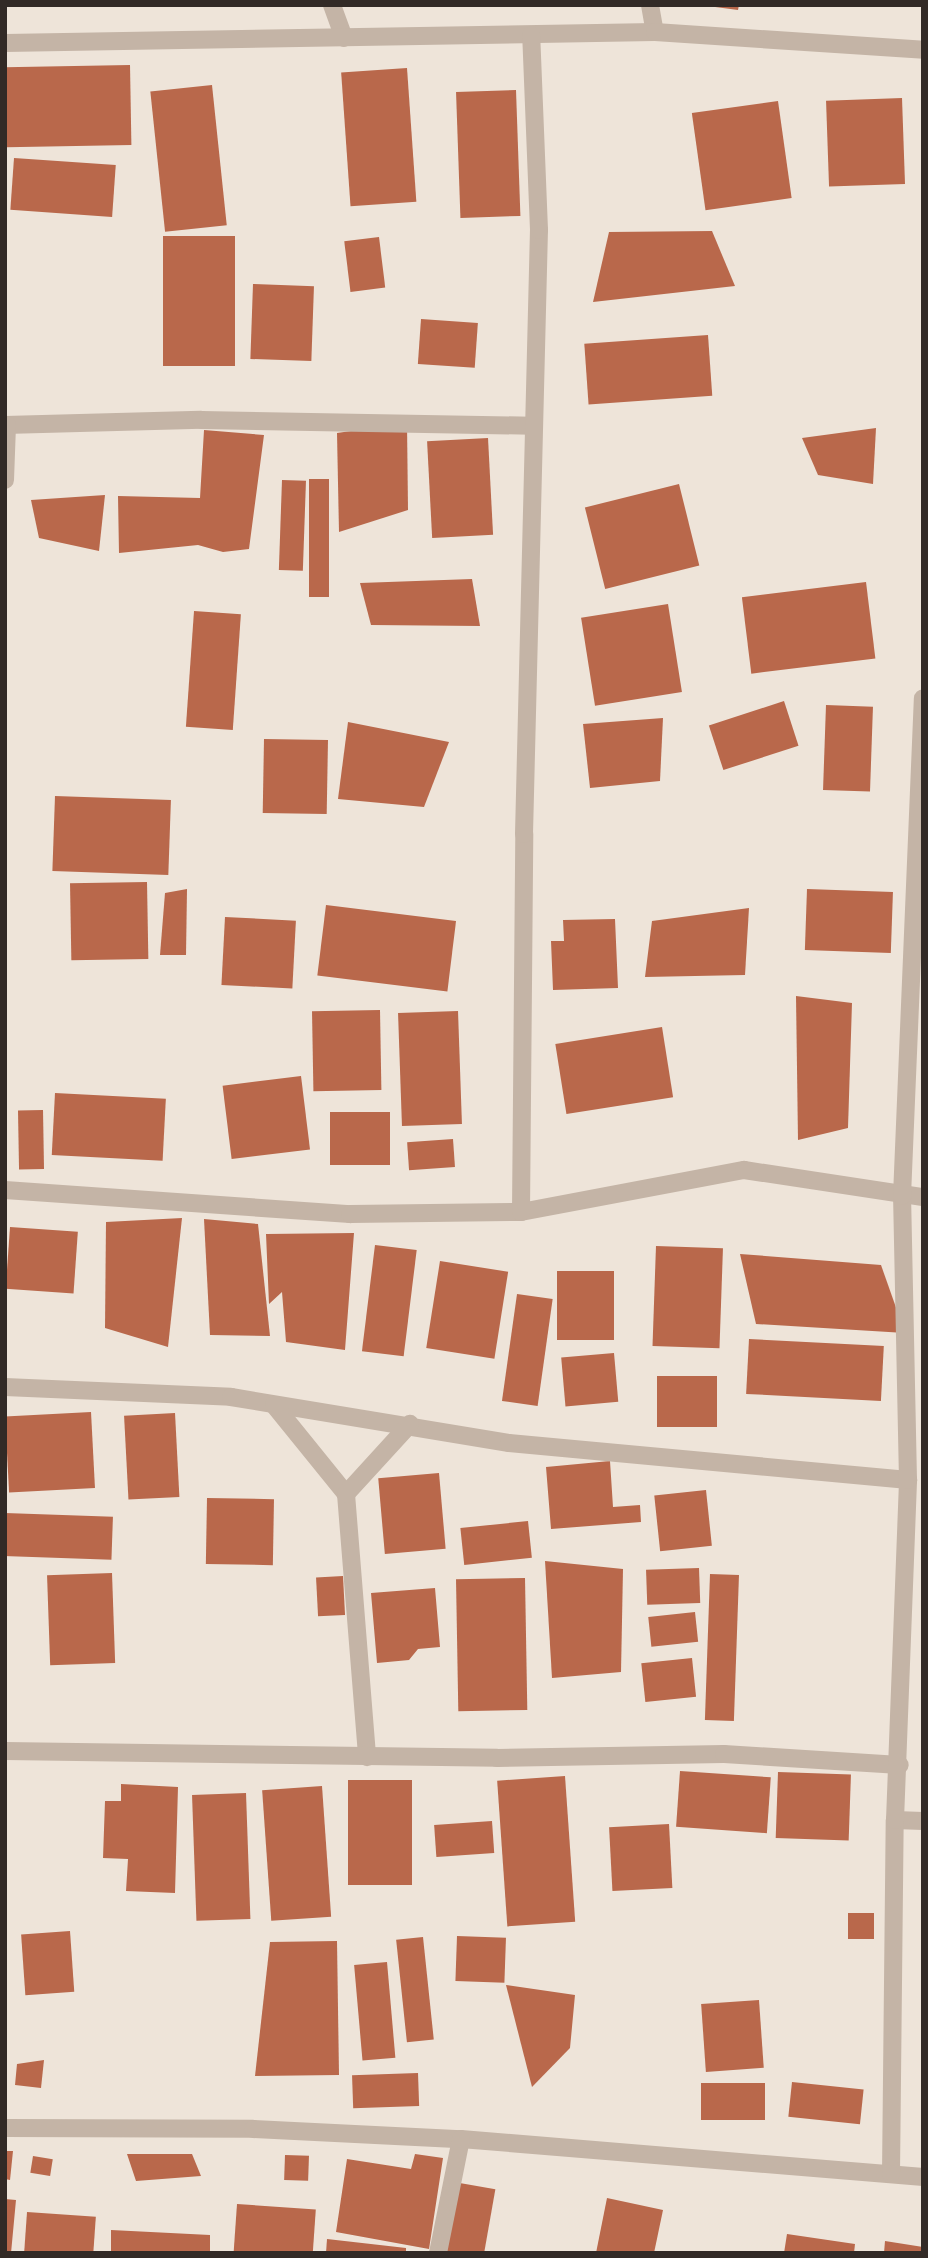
<!DOCTYPE html>
<style>
body{margin:0}
#map{position:relative;width:928px;height:2258px;overflow:hidden;background:#eee4d9;font-family:Quicksand,sans-serif}
div>[style]{position:absolute}
[style*='--x']{left:calc(var(--x)*1px);top:calc(var(--y)*1px);width:calc(var(--w)*1px);rotate:calc(var(--a)*1deg)}
.building>*{inset:0;background:#b9684b;transform-origin:0 0}
.minor>*{height:18px;margin:-9px;padding:0 9px;transform-origin:9px;border-radius:9px;background:#c4b4a6}
span{translate:-50% -50%;white-space:nowrap;text-align:center;line-height:1.15;-webkit-text-stroke:7px #f6eee4;paint-order:stroke}
.frame{position:absolute;inset:0;border:7px solid #322a26;pointer-events:none}
</style>
<div id="map">
<div class="building">
<i style="clip-path:polygon(700px 5px,739px 5px,738px 10px)"></i>
<i style="left:130px;top:65px;width:80px;height:125px;rotate:89deg"></i>
<i style="left:407px;top:68px;width:134px;height:66px;rotate:86deg"></i>
<i style="left:212px;top:85px;width:141px;height:62px;rotate:84deg"></i>
<i style="left:516px;top:90px;width:126px;height:60px;rotate:88deg"></i>
<i style="left:902px;top:98px;width:86px;height:76px;rotate:88deg"></i>
<i style="left:778px;top:101px;width:98px;height:87px;rotate:82deg"></i>
<i style="left:14px;top:158px;width:102px;height:52px;rotate:4deg"></i>
<i style="clip-path:polygon(712px 231px,735px 286px,593px 302px,609px 232px)"></i>
<i style="left:163px;top:236px;width:72px;height:130px"></i>
<i style="left:379px;top:237px;width:51px;height:35px;rotate:83deg"></i>
<i style="left:253px;top:284px;width:61px;height:75px;rotate:2deg"></i>
<i style="left:421px;top:319px;width:57px;height:45px;rotate:4deg"></i>
<i style="left:708px;top:335px;width:61px;height:124px;rotate:86deg"></i>
<i style="clip-path:polygon(407px 423px,408px 510px,339px 532px,337px 433px)"></i>
<i style="clip-path:polygon(876px 428px,873px 484px,818px 475px,802px 438px)"></i>
<i style="clip-path:polygon(204px 430px,264px 435px,249px 549px,223px 552px,198px 545px,119px 553px,118px 496px,200px 498px)"></i>
<i style="left:488px;top:438px;width:97px;height:61px;rotate:87deg"></i>
<i style="left:309px;top:479px;width:20px;height:118px"></i>
<i style="left:282px;top:480px;width:24px;height:90px;rotate:2deg"></i>
<i style="left:679px;top:484px;width:84px;height:97px;rotate:76deg"></i>
<i style="clip-path:polygon(105px 495px,99px 551px,39px 538px,31px 500px)"></i>
<i style="clip-path:polygon(472px 579px,480px 626px,371px 625px,360px 583px)"></i>
<i style="left:866px;top:582px;width:77px;height:125px;rotate:83deg"></i>
<i style="left:668px;top:604px;width:89px;height:88px;rotate:81deg"></i>
<i style="left:194px;top:611px;width:47px;height:116px;rotate:4deg"></i>
<i style="left:784px;top:701px;width:47px;height:79px;rotate:72deg"></i>
<i style="left:826px;top:705px;width:47px;height:85px;rotate:2deg"></i>
<i style="clip-path:polygon(663px 718px,660px 781px,590px 788px,583px 724px)"></i>
<i style="clip-path:polygon(348px 722px,449px 742px,424px 807px,338px 799px)"></i>
<i style="left:264px;top:739px;width:64px;height:74px;rotate:1deg"></i>
<i style="left:55px;top:796px;width:116px;height:75px;rotate:2deg"></i>
<i style="left:147px;top:882px;width:77px;height:77px;rotate:89deg"></i>
<i style="clip-path:polygon(187px 889px,186px 955px,160px 955px,165px 893px)"></i>
<i style="left:807px;top:889px;width:86px;height:61px;rotate:2deg"></i>
<i style="left:326px;top:905px;width:131px;height:71px;rotate:7deg"></i>
<i style="clip-path:polygon(749px 908px,745px 975px,645px 977px,652px 921px)"></i>
<i style="left:225px;top:917px;width:71px;height:68px;rotate:3deg"></i>
<i style="clip-path:polygon(615px 919px,618px 988px,553px 990px,551px 941px,564px 941px,563px 920px)"></i>
<i style="clip-path:polygon(796px 996px,852px 1003px,848px 1128px,798px 1140px)"></i>
<i style="left:380px;top:1010px;width:80px;height:68px;rotate:89deg"></i>
<i style="left:458px;top:1011px;width:113px;height:60px;rotate:88deg"></i>
<i style="left:662px;top:1027px;width:71px;height:108px;rotate:81deg"></i>
<i style="left:301px;top:1076px;width:74px;height:79px;rotate:83deg"></i>
<i style="left:55px;top:1093px;width:111px;height:62px;rotate:3deg"></i>
<i style="left:43px;top:1110px;width:59px;height:25px;rotate:89deg"></i>
<i style="left:330px;top:1112px;width:60px;height:53px"></i>
<i style="left:453px;top:1139px;width:28px;height:46px;rotate:86deg"></i>
<i style="clip-path:polygon(182px 1218px,168px 1347px,105px 1328px,106px 1222px)"></i>
<i style="clip-path:polygon(204px 1219px,258px 1224px,270px 1336px,210px 1335px)"></i>
<i style="left:10px;top:1227px;width:68px;height:62px;rotate:4deg"></i>
<i style="clip-path:polygon(354px 1233px,345px 1350px,286px 1342px,282px 1292px,269px 1304px,266px 1234px)"></i>
<i style="left:375px;top:1245px;width:42px;height:107px;rotate:7deg"></i>
<i style="left:656px;top:1246px;width:67px;height:100px;rotate:2deg"></i>
<i style="clip-path:polygon(740px 1254px,881px 1265px,905px 1333px,756px 1324px)"></i>
<i style="left:440px;top:1261px;width:69px;height:88px;rotate:9deg"></i>
<i style="left:557px;top:1271px;width:57px;height:69px"></i>
<i style="left:517px;top:1294px;width:36px;height:108px;rotate:8deg"></i>
<i style="left:749px;top:1339px;width:135px;height:55px;rotate:3deg"></i>
<i style="left:614px;top:1353px;width:49px;height:53px;rotate:85deg"></i>
<i style="left:657px;top:1376px;width:60px;height:51px"></i>
<i style="left:91px;top:1412px;width:76px;height:86px;rotate:87deg"></i>
<i style="left:175px;top:1413px;width:84px;height:51px;rotate:87deg"></i>
<i style="clip-path:polygon(610px 1461px,613px 1507px,640px 1505px,641px 1522px,551px 1529px,546px 1467px)"></i>
<i style="left:439px;top:1473px;width:76px;height:61px;rotate:85deg"></i>
<i style="left:706px;top:1490px;width:56px;height:52px;rotate:84deg"></i>
<i style="left:207px;top:1498px;width:67px;height:66px;rotate:1deg"></i>
<i style="left:5px;top:1513px;width:108px;height:43px;rotate:2deg"></i>
<i style="left:528px;top:1521px;width:37px;height:68px;rotate:84deg"></i>
<i style="clip-path:polygon(545px 1561px,623px 1569px,621px 1672px,552px 1678px)"></i>
<i style="left:699px;top:1568px;width:35px;height:53px;rotate:88deg"></i>
<i style="left:112px;top:1573px;width:90px;height:65px;rotate:88deg"></i>
<i style="left:710px;top:1574px;width:29px;height:146px;rotate:2deg"></i>
<i style="left:343px;top:1576px;width:39px;height:27px;rotate:87deg"></i>
<i style="left:525px;top:1578px;width:132px;height:69px;rotate:89deg"></i>
<i style="clip-path:polygon(435px 1588px,440px 1647px,418px 1649px,409px 1660px,377px 1663px,371px 1593px)"></i>
<i style="left:695px;top:1612px;width:30px;height:47px;rotate:84deg"></i>
<i style="left:692px;top:1658px;width:39px;height:51px;rotate:84deg"></i>
<i style="left:680px;top:1771px;width:91px;height:56px;rotate:4deg"></i>
<i style="left:778px;top:1772px;width:73px;height:66px;rotate:2deg"></i>
<i style="left:565px;top:1776px;width:146px;height:68px;rotate:86deg"></i>
<i style="left:412px;top:1780px;width:105px;height:64px;rotate:90deg"></i>
<i style="clip-path:polygon(121px 1784px,178px 1787px,175px 1893px,126px 1891px,128px 1859px,103px 1858px,105px 1801px,121px 1801px)"></i>
<i style="left:322px;top:1786px;width:131px;height:60px;rotate:86deg"></i>
<i style="left:246px;top:1793px;width:126px;height:54px;rotate:88deg"></i>
<i style="left:492px;top:1821px;width:32px;height:58px;rotate:86deg"></i>
<i style="left:669px;top:1824px;width:64px;height:60px;rotate:87deg"></i>
<i style="left:848px;top:1913px;width:26px;height:26px"></i>
<i style="left:70px;top:1931px;width:61px;height:49px;rotate:86deg"></i>
<i style="left:457px;top:1936px;width:49px;height:45px;rotate:2deg"></i>
<i style="left:423px;top:1937px;width:103px;height:27px;rotate:84deg"></i>
<i style="clip-path:polygon(337px 1941px,339px 2075px,255px 2076px,270px 1942px)"></i>
<i style="left:387px;top:1962px;width:96px;height:33px;rotate:85deg"></i>
<i style="clip-path:polygon(506px 1985px,575px 1995px,570px 2048px,532px 2087px)"></i>
<i style="left:759px;top:2000px;width:68px;height:58px;rotate:86deg"></i>
<i style="clip-path:polygon(44px 2060px,41px 2088px,15px 2085px,17px 2064px)"></i>
<i style="left:418px;top:2073px;width:33px;height:66px;rotate:88deg"></i>
<i style="left:792px;top:2082px;width:72px;height:35px;rotate:6deg"></i>
<i style="left:701px;top:2083px;width:64px;height:37px"></i>
<i style="clip-path:polygon(5px 2151px,13px 2151px,10px 2180px,5px 2179px)"></i>
<i style="clip-path:polygon(127px 2154px,192px 2154px,201px 2176px,136px 2181px)"></i>
<i style="clip-path:polygon(415px 2154px,443px 2158px,429px 2249px,336px 2232px,347px 2159px,411px 2169px)"></i>
<i style="left:285px;top:2155px;width:24px;height:25px;rotate:2deg"></i>
<i style="left:33px;top:2156px;width:20px;height:17px;rotate:9deg"></i>
<i style="left:454px;top:2182px;width:42px;height:72px;rotate:10deg"></i>
<i style="clip-path:polygon(607px 2198px,663px 2210px,654px 2253px,596px 2253px)"></i>
<i style="clip-path:polygon(5px 2199px,16px 2200px,11px 2253px,5px 2253px)"></i>
<i style="left:237px;top:2204px;width:79px;height:49px;rotate:4deg"></i>
<i style="left:27px;top:2212px;width:69px;height:41px;rotate:4deg"></i>
<i style="clip-path:polygon(111px 2230px,210px 2235px,210px 2253px,111px 2253px)"></i>
<i style="clip-path:polygon(787px 2234px,855px 2244px,854px 2253px,784px 2253px)"></i>
<i style="clip-path:polygon(327px 2239px,406px 2248px,406px 2253px,326px 2253px)"></i>
<i style="clip-path:polygon(885px 2241px,923px 2247px,923px 2253px,884px 2253px)"></i>
</div>
<div class="minor">
<i style="--x:332;--y:5;--w:35;--a:70"></i>
<i style="--x:650;--y:5;--w:27;--a:80"></i>
<i style="--x:5;--y:43;--w:650;--a:-0.97"></i>
<i style="--x:655;--y:32;--w:269;--a:3.8"></i>
<i style="--x:5;--y:425;--w:196;--a:-1.5"></i>
<i style="--x:201;--y:420;--w:331;--a:1"></i>
<i style="--x:5;--y:480;--w:55;--a:-87.9"></i>
<i style="--x:5;--y:1190;--w:346;--a:4"></i>
<i style="--x:350;--y:1214;--w:171;--a:-0.7"></i>
<i style="--x:521;--y:1212;--w:227;--a:-10.7"></i>
<i style="--x:744;--y:1170;--w:181;--a:8.6"></i>
<i style="--x:521;--y:1212;--w:378;--a:-89.5"></i>
<i style="--x:524;--y:834;--w:604;--a:-88.58"></i>
<i style="--x:539;--y:230;--w:195;--a:-92.3"></i>
<i style="--x:5;--y:1387;--w:226;--a:2.5"></i>
<i style="--x:231;--y:1397;--w:282;--a:9.4"></i>
<i style="--x:509;--y:1443;--w:401;--a:5.3"></i>
<i style="--x:274;--y:1405;--w:114;--a:51"></i>
<i style="--x:346;--y:1494;--w:264;--a:85.4"></i>
<i style="--x:346;--y:1494;--w:95;--a:-47.6"></i>
<i style="--x:5;--y:1751;--w:492;--a:0.8"></i>
<i style="--x:497;--y:1758;--w:227;--a:-1"></i>
<i style="--x:724;--y:1754;--w:176;--a:3.6"></i>
<i style="--x:895;--y:1820;--w:28;--a:2"></i>
<i style="--x:5;--y:2128;--w:248;--a:0.2"></i>
<i style="--x:253;--y:2129;--w:208;--a:2.8"></i>
<i style="--x:461;--y:2139;--w:464;--a:4.7"></i>
<i style="--x:891;--y:2174;--w:354;--a:-89.4"></i>
<i style="--x:895;--y:1820;--w:340;--a:-87.8"></i>
<i style="--x:908;--y:1480;--w:284;--a:-91.2"></i>
<i style="--x:902;--y:1196;--w:498;--a:-87.6"></i>
<i style="--x:438;--y:2253;--w:116;--a:-78.6"></i>
</div>
<div class="frame"></div>
</div>
